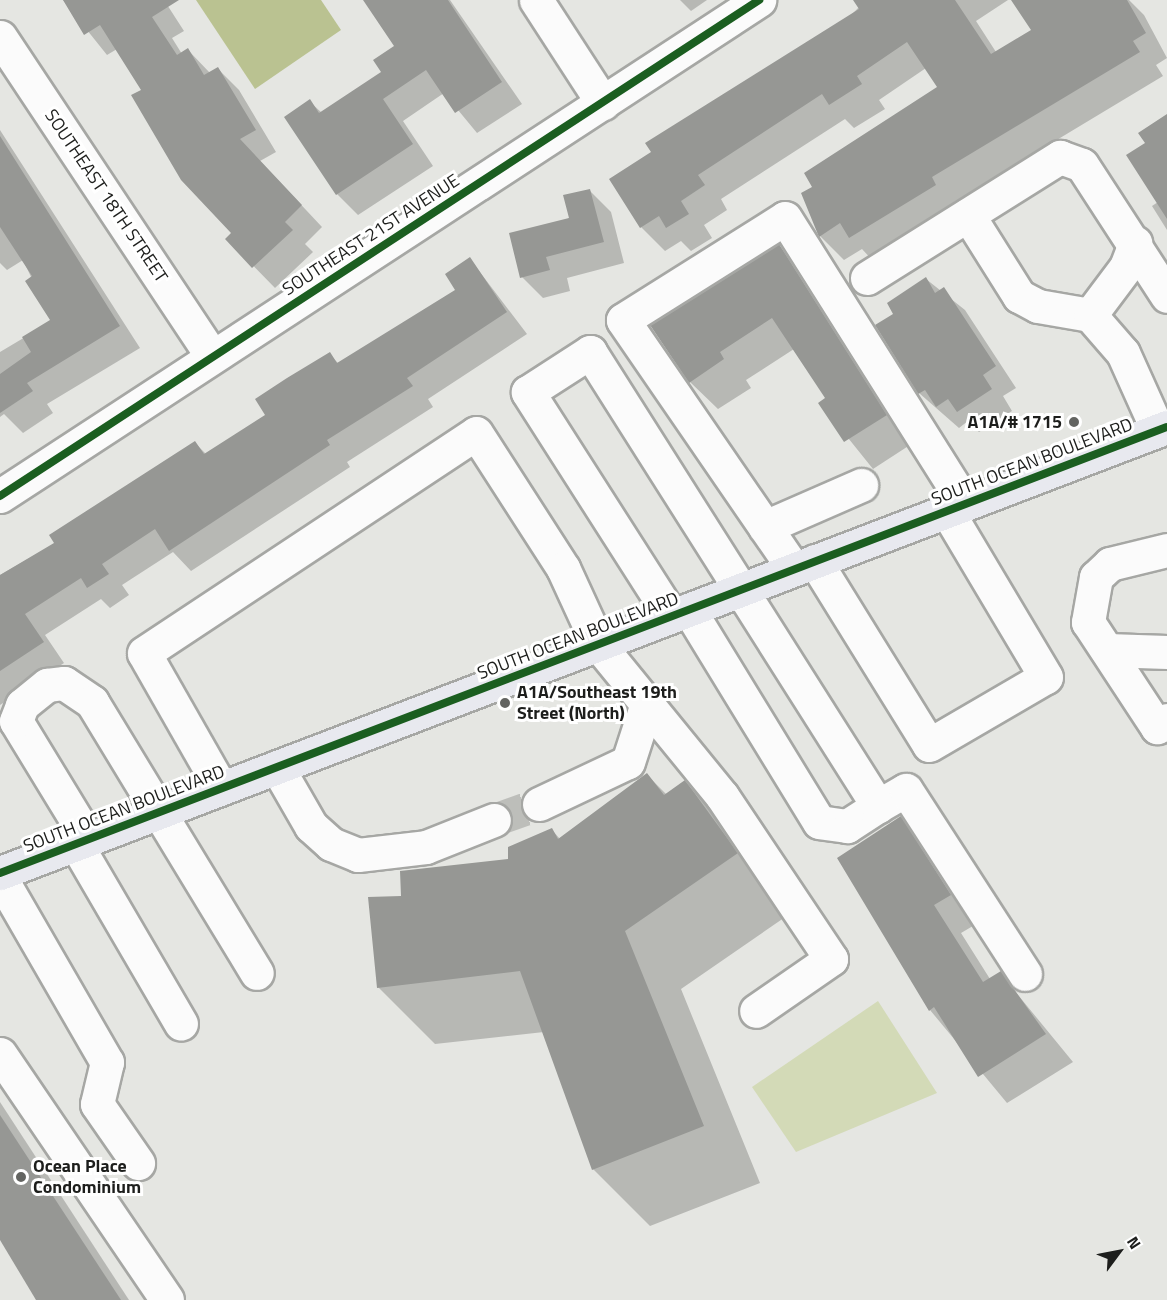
<!DOCTYPE html>
<html>
<head>
<meta charset="utf-8">
<style>
	body { margin:0 }
	#map { position:relative; width:1167px; height:1300px; overflow:hidden; background:#e5e6e2; font-family:"Titillium Web",sans-serif }
	div>[style] { position:absolute }
	[style*='--x'] { left:calc(var(--x)*1px); top:calc(var(--y)*1px); width:calc(var(--w)*1px); rotate:calc(var(--a)*1deg) }
	.green>* { inset:0; background:#d3dab7 }
	.water>* { inset:0; background:#bac291 }
	.shadow>* { inset:0; background:#0003 }
	.building>* { inset:0; background:#969794 }
	.minor-tunnel>* { height:33px; margin-top:-16.5px; transform-origin:0; background:repeating-linear-gradient(90deg,#bdbeba 0 33px,transparent 0 49px) }
	.roads { filter:drop-shadow(2px 0 #a6a7a4) drop-shadow(-2px 0 #a6a7a4) drop-shadow(0 2px #a6a7a4) drop-shadow(0 -2px #a6a7a4) }
	.minor>* { height:33px; margin:-16.5px; padding:0 16.5px; transform-origin:16.5px; border-radius:16.5px; background:#fbfbfb }
	.major>* { height:33px; margin:-16.5px; padding:0 16.5px; transform-origin:16.5px; border-radius:16.5px; background:#e8e9ef }
	.cycleway>* { height:8px; margin:-4px; padding:0 4px; transform-origin:4px; border-radius:4px; background:#1b5e20 }
	.dots>* { width:16px; height:16px; translate:-50% -50%; box-sizing:border-box; border:3px solid #fff; border-radius:50% }
	span { translate:-50% -50%; white-space:nowrap; text-align:center; line-height:1.15; -webkit-text-stroke:6px #fff; paint-order:stroke }
	.street-label { font-size:18px; color:#1d1e1c }
	.poi-label { font-size:18px; color:#1d1e1c; font-weight:700 }
	.right { translate:-100% -50%; text-align:right }
	.left { translate:0 -50%; text-align:left }
	.north { position:absolute; left:1089px; top:1222px; width:60px; height:60px; -webkit-text-stroke:4px #fff; paint-order:stroke; rotate:58deg; font-size:16px; font-weight:700; line-height:24px; text-align:center; color:#1d1e1c }
	.north::after { content:''; display:block; margin:auto; width:21px; height:27px; background:#1d1e1c; clip-path:polygon(50% 0,100% 100%,50% 72%,0 100%) }
</style>
</head>
<body>
<div id="map">
	<div class="green">
		<i style="clip-path:polygon(878px 1001px,937px 1093px,796px 1152px,752px 1087px)"></i>
	</div>
	<div class="water">
		<i style="clip-path:polygon(196px 0,321px 0,341px 30px,255px 89px)"></i>
	</div>
	<div class="shadow">
		<i style="clip-path:polygon(63px 0,164px 0,184px 31px,172px 38px,182px 54px,188px 50px,210px 73px,218px 69px,239px 90px,276px 152px,260px 161px,322px 227px,305px 244px,313px 252px,275px 288px,227px 239px,233px 233px,117px 49px,107px 55px)"></i>
		<i style="clip-path:polygon(365px 0,450px 0,522px 104px,477px 133px,444px 93px,403px 121px,433px 166px,358px 215px,337px 194px,309px 101px,322px 113px,383px 73px,396px 47px)"></i>
		<i style="clip-path:polygon(680px 0,707px 0,691px 11px)"></i>
		<i style="clip-path:polygon(866px 0,1008px 0,976px 21px,996px 52px,1033px 30px,1013px 0,1129px 0,1144px 15px,1167px 58px,1156px 65px,1163px 76px,954px 202px,959px 210px,874px 262px,862px 249px,844px 260px,820px 236px,814px 188px,939px 88px,926px 68px,879px 100px,885px 109px,854px 128px,845px 119px,721px 199px,727px 210px,704px 225px,712px 238px,691px 251px,681px 241px,665px 251px,641px 227px)"></i>
		<i style="clip-path:polygon(1167px 116px,1167px 230px,1152px 206px,1158px 202px,1147px 143px)"></i>
		<i style="clip-path:polygon(0 130px,140px 348px,47px 404px,53px 413px,23px 433px,4px 414px,0 417px,0 352px,52px 321px,23px 260px,7px 270px,0 263px)"></i>
		<i style="clip-path:polygon(590px 191px,611px 212px,624px 263px,567px 278px,570px 291px,543px 298px,522px 277px)"></i>
		<i style="clip-path:polygon(779px 246px,806px 273px,913px 443px,873px 469px,820px 403px,827px 399px,794px 349px,746px 380px,751px 388px,718px 409px,690px 382px)"></i>
		<i style="clip-path:polygon(470px 259px,527px 334px,428px 399px,433px 407px,347px 462px,350px 467px,191px 571px,173px 552px,122px 585px,129px 595px,110px 608px,101px 599px,45px 635px,64px 663px,0 705px,0 575px,56px 543px,195px 443px,206px 454px,267px 416px,329px 354px,339px 364px,458px 290px)"></i>
		<i style="clip-path:polygon(926px 279px,965px 310px,1016px 388px,1003px 396px,1012px 411px,979px 432px,968px 421px,959px 428px,919px 393px,877px 326px,895px 314px)"></i>
		<i style="clip-path:polygon(647px 775px,667px 795px,685px 782px,742px 839px,794px 911px,681px 989px,760px 1183px,650px 1226px,593px 1169px,544px 1032px,435px 1044px,378px 987px,403px 898px,510px 860px,552px 830px,560px 839px)"></i>
		<i style="clip-path:polygon(900px 818px,928px 846px,978px 923px,961px 933px,990px 979px,1000px 973px,1073px 1062px,1007px 1103px,930px 1010px,839px 859px)"></i>
		<i style="clip-path:polygon(0 1102px,129px 1300px,37px 1300px,0 1237px)"></i>
	</div>
	<div class="building">
		<i style="clip-path:polygon(63px 0,179px 0,152px 17px,177px 55px,188px 48px,204px 75px,218px 67px,256px 130px,240px 139px,302px 205px,285px 222px,293px 230px,252px 268px,225px 239px,231px 233px,181px 180px,131px 95px,141px 90px,100px 25px,84px 35px)"></i>
		<i style="clip-path:polygon(363px 0,448px 0,502px 82px,455px 113px,426px 70px,383px 99px,413px 144px,336px 195px,284px 117px,310px 99px,319px 113px,381px 72px,373px 60px,394px 46px)"></i>
		<i style="clip-path:polygon(853px 0,955px 0,991px 54px,1031px 30px,1011px 0,1127px 0,1146px 33px,1133px 41px,1140px 52px,932px 177px,936px 185px,849px 238px,840px 223px,819px 237px,801px 193px,812px 187px,804px 173px,937px 87px,907px 42px,857px 76px,862px 84px,829px 105px,822px 94px,698px 175px,705px 185px,681px 201px,689px 214px,666px 228px,659px 216px,640px 228px,609px 179px,651px 152px,645px 143px,859px 9px)"></i>
		<i style="clip-path:polygon(1167px 114px,1167px 219px,1126px 155px,1145px 143px,1138px 133px)"></i>
		<i style="clip-path:polygon(0 136px,120px 326px,27px 383px,33px 391px,0 413px,0 374px,31px 352px,22px 337px,50px 320px,25px 281px,32px 276px,0 227px)"></i>
		<i style="clip-path:polygon(590px 189px,604px 242px,546px 257px,550px 270px,520px 278px,509px 233px,569px 218px,563px 195px)"></i>
		<i style="clip-path:polygon(779px 244px,887px 415px,844px 442px,818px 403px,825px 398px,772px 318px,720px 352px,724px 359px,689px 383px,650px 325px)"></i>
		<i style="clip-path:polygon(470px 257px,507px 312px,407px 378px,413px 386px,327px 440px,330px 445px,169px 551px,155px 529px,102px 564px,109px 574px,87px 588px,81px 578px,25px 614px,44px 642px,0 671px,0 575px,54px 543px,49px 535px,195px 441px,204px 454px,265px 415px,255px 399px,287px 378px,330px 352px,337px 363px,455px 290px,445px 274px)"></i>
		<i style="clip-path:polygon(926px 277px,935px 293px,944px 287px,996px 366px,983px 375px,992px 389px,957px 412px,948px 399px,936px 407px,925px 390px,918px 394px,875px 325px,893px 314px,887px 303px)"></i>
		<i style="clip-path:polygon(647px 773px,664px 795px,685px 780px,738px 853px,625px 931px,704px 1126px,592px 1170px,520px 971px,377px 988px,368px 897px,401px 896px,400px 871px,508px 859px,508px 847px,552px 828px,558px 839px)"></i>
		<i style="clip-path:polygon(901px 816px,951px 895px,934px 905px,983px 982px,1001px 971px,1046px 1034px,978px 1077px,934px 1007px,929px 1011px,837px 858px)"></i>
		<i style="clip-path:polygon(0 1115px,121px 1300px,36px 1300px,0 1240px)"></i>
	</div>
	<div class="minor-tunnel">
		<i style="--x:494;--y:820;--w:48;--a:-19.6"></i>
	</div>
	<div class="roads">
		<div class="minor">
			<i style="--x:536;--y:0;--w:123;--a:57"></i>
			<i style="--x:0;--y:37;--w:382;--a:56.4"></i>
			<i style="--x:968;--y:215;--w:96;--a:57.8"></i>
			<i style="--x:1019;--y:296;--w:21;--a:28"></i>
			<i style="--x:1038;--y:306;--w:53;--a:9.8"></i>
			<i style="--x:1090;--y:315;--w:50;--a:49"></i>
			<i style="--x:1123;--y:353;--w:85;--a:65.8"></i>
			<i style="--x:867;--y:278;--w:228;--a:-32.1"></i>
			<i style="--x:1060;--y:157;--w:23;--a:20"></i>
			<i style="--x:1082;--y:165;--w:156;--a:57"></i>
			<i style="--x:1090;--y:315;--w:60;--a:-53.1"></i>
			<i style="--x:1126;--y:267;--w:26;--a:-69"></i>
			<i style="--x:0;--y:496;--w:907;--a:-33.16"></i>
			<i style="--x:765;--y:527;--w:105;--a:-23.6"></i>
			<i style="--x:1167;--y:550;--w:59;--a:166.2"></i>
			<i style="--x:1110;--y:564;--w:19;--a:137"></i>
			<i style="--x:1096;--y:577;--w:46;--a:100.1"></i>
			<i style="--x:1088;--y:622;--w:126;--a:56.7"></i>
			<i style="--x:1157;--y:727;--w:12;--a:-35"></i>
			<i style="--x:815;--y:561;--w:216;--a:58.2"></i>
			<i style="--x:929;--y:745;--w:135;--a:-30.2"></i>
			<i style="--x:1046;--y:677;--w:193;--a:-120.8"></i>
			<i style="--x:794;--y:569;--w:302;--a:-124.5"></i>
			<i style="--x:623;--y:320;--w:191;--a:-32.2"></i>
			<i style="--x:785;--y:218;--w:338;--a:57.8"></i>
			<i style="--x:671;--y:616;--w:266;--a:-122.6"></i>
			<i style="--x:528;--y:392;--w:74;--a:-32.8"></i>
			<i style="--x:590;--y:352;--w:538;--a:57.61"></i>
			<i style="--x:878;--y:806;--w:37;--a:147"></i>
			<i style="--x:847;--y:826;--w:28;--a:-172"></i>
			<i style="--x:819;--y:822;--w:249;--a:-121.5"></i>
			<i style="--x:1107;--y:650;--w:60;--a:1.9"></i>
			<i style="--x:277;--y:767;--w:68;--a:60"></i>
			<i style="--x:311;--y:826;--w:27;--a:42"></i>
			<i style="--x:331;--y:844;--w:29;--a:22"></i>
			<i style="--x:358;--y:855;--w:68;--a:-6.7"></i>
			<i style="--x:426;--y:847;--w:73;--a:-21.7"></i>
			<i style="--x:221;--y:788;--w:155;--a:-119.7"></i>
			<i style="--x:144;--y:653;--w:398;--a:-33.5"></i>
			<i style="--x:476;--y:433;--w:161;--a:57.2"></i>
			<i style="--x:563;--y:568;--w:84;--a:65.3"></i>
			<i style="--x:598;--y:644;--w:196;--a:50.8"></i>
			<i style="--x:722;--y:796;--w:196;--a:56.2"></i>
			<i style="--x:831;--y:959;--w:91;--a:145.3"></i>
			<i style="--x:539;--y:804;--w:98;--a:-25.3"></i>
			<i style="--x:628;--y:762;--w:62;--a:-72.1"></i>
			<i style="--x:878;--y:806;--w:32;--a:-30"></i>
			<i style="--x:906;--y:790;--w:219;--a:57.1"></i>
			<i style="--x:88;--y:839;--w:138;--a:-121.4"></i>
			<i style="--x:16;--y:721;--w:17;--a:-69"></i>
			<i style="--x:22;--y:705;--w:32;--a:-39"></i>
			<i style="--x:47;--y:685;--w:17;--a:-7"></i>
			<i style="--x:64;--y:683;--w:34;--a:34"></i>
			<i style="--x:92;--y:702;--w:317;--a:58.7"></i>
			<i style="--x:76;--y:844;--w:208;--a:59.7"></i>
			<i style="--x:0;--y:877;--w:214;--a:60"></i>
			<i style="--x:107;--y:1062;--w:43;--a:103.4"></i>
			<i style="--x:97;--y:1104;--w:72;--a:55.2"></i>
			<i style="--x:0;--y:1054;--w:297;--a:55.8"></i>
		</div>
		<div class="major">
			<i style="--x:0;--y:873;--w:1249;--a:-20.92"></i>
		</div>
	</div>
	<div class="cycleway">
		<i style="--x:0;--y:496;--w:907;--a:-33.16"></i>
		<i style="--x:0;--y:873;--w:1249;--a:-20.92"></i>
	</div>
	<div class="dots">
		<i style="left:1074px;top:422px;background:#636461"></i>
		<i style="left:505px;top:703px;background:#636461"></i>
		<i style="left:21px;top:1177px;background:#636461"></i>
	</div>
	<div class="street-label">
		<span style="left:106px;top:196px;rotate:56deg">SOUTHEAST 18TH STREET</span>
		<span style="left:371px;top:235px;rotate:-33deg">SOUTHEAST 21ST AVENUE</span>
		<span style="left:1032px;top:462px;rotate:-21deg">SOUTH OCEAN BOULEVARD</span>
		<span style="left:578px;top:636px;rotate:-21deg">SOUTH OCEAN BOULEVARD</span>
		<span style="left:124px;top:809px;rotate:-21deg">SOUTH OCEAN BOULEVARD</span>
	</div>
	<div class="poi-label">
		<span class="right" style="left:1062px;top:422px">A1A/# 1715</span>
		<span class="left" style="left:517px;top:703px">A1A/Southeast 19th<br>Street (North)</span>
		<span class="left" style="left:33px;top:1177px">Ocean Place<br>Condominium</span>
	</div>
	<div class="north">N</div>
</div>
</body>
</html>
